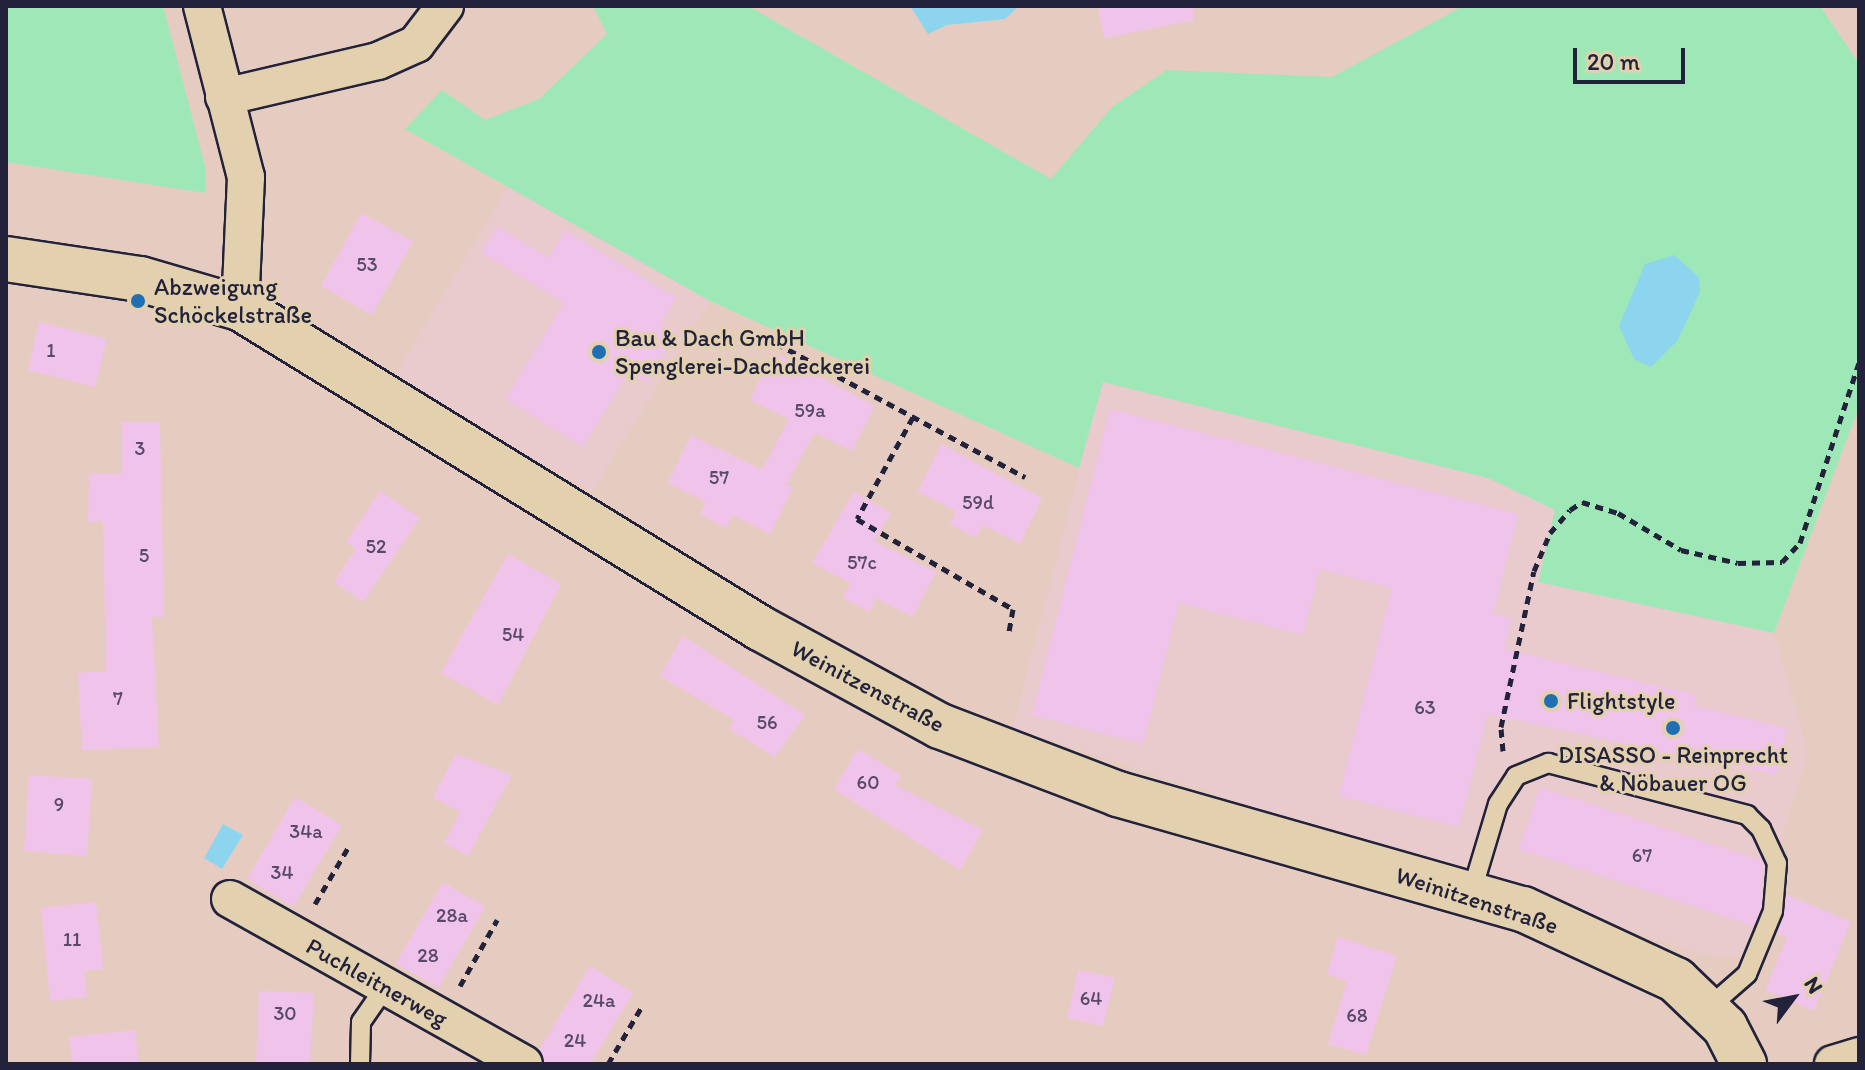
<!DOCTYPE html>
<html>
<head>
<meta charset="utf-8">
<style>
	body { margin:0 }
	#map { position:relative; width:1865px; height:1070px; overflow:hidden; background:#e6ccc0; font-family:Itim,sans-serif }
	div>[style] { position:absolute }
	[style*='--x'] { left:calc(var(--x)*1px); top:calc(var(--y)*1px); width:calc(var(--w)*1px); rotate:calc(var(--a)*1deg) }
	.built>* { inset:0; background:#e9cacd }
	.green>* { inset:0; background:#9ee8b7 }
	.water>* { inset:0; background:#8dd4ee }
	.building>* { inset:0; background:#f0c4ea }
	.path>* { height:5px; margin-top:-2.5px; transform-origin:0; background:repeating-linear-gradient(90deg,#22223b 0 8px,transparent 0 14px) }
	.roads { filter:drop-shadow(2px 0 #22223b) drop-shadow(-2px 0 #22223b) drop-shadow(0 2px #22223b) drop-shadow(0 -2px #22223b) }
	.service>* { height:18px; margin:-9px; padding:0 9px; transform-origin:9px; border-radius:9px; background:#e2d0ae }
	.minor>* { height:36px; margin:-18px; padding:0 18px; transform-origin:18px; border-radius:18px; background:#e2d0ae }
	.secondary>* { height:44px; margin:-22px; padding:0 22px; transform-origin:22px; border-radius:22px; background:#e2d0ae }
	.dots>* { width:22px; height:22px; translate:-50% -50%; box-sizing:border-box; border:4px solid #e2d0ae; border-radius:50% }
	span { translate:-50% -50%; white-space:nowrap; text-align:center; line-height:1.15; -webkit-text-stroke:6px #e2d0ae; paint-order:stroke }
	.number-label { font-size:20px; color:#564a67 }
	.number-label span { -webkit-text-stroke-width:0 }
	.poi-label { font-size:24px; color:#22223b }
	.left { translate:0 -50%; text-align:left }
	.street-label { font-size:24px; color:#22223b }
	.frame { position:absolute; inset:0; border:8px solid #22223b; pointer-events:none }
	.north { position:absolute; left:1753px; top:958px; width:80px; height:80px; -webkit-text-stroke:6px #e2d0ae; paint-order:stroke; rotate:58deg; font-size:22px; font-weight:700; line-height:32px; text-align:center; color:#22223b }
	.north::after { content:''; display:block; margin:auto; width:28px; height:36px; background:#22223b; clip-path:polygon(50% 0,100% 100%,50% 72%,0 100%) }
	.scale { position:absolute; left:1573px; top:48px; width:112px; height:36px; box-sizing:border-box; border:4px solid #22223b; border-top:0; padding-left:10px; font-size:24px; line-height:28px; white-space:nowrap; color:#22223b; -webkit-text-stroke:6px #e2d0ae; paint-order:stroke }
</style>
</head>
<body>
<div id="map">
	<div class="built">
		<i style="clip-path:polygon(508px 187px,710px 301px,592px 492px,393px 379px)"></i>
		<i style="clip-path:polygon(1102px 382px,1488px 478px,1555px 509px,1539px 582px,1774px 633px,1808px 752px,1746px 957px,1701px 954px,1013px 728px)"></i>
	</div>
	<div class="green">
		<i style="clip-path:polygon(6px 6px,163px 6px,206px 170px,205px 193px,6px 162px)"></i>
		<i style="clip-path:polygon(593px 6px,748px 6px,1051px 179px,1112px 107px,1167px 70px,1332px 77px,1463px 6px,1820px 6px,1859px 64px,1859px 407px,1774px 633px,1538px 582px,1555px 510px,1488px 478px,1103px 382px,1079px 468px,710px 301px,405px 129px,442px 90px,485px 120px,539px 99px,607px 34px)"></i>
	</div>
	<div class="water">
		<i style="clip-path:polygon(910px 6px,1019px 6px,1005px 19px,947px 25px,928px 34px)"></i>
		<i style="clip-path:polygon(1674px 255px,1699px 277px,1700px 292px,1678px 340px,1651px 367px,1634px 359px,1619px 326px,1645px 264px)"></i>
		<i style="clip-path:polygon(223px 824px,243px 835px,222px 869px,204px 858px)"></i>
	</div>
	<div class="building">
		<i style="clip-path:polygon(1098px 6px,1193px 6px,1194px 20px,1104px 38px)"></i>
		<i style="clip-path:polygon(361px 213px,413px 241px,372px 315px,321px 286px)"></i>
		<i style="clip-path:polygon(497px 226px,549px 258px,565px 230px,676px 298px,661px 323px,677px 330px,647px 383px,627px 374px,583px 447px,505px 399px,564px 303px,481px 252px)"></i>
		<i style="clip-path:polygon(39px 322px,107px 339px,95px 387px,28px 370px)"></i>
		<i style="clip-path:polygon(773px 352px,875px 406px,852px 451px,815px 433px,786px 485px,793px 488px,770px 534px,733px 515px,726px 528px,700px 514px,706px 502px,668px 483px,691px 435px,762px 470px,789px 419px,750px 400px)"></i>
		<i style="clip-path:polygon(1110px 409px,1518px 514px,1493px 614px,1512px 619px,1504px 649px,1696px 695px,1694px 706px,1787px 728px,1776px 775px,1488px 714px,1459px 827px,1339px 796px,1392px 588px,1320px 569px,1303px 635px,1179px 603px,1143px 744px,1032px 715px)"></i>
		<i style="clip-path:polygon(121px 422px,160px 422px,164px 617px,152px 617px,159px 747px,82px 750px,78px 673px,106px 671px,103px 521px,88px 522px,89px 473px,121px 474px)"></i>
		<i style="clip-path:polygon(941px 444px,1042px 498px,1020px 544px,983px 525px,976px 538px,950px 524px,956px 511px,918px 492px)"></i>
		<i style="clip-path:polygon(380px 491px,420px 518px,363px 602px,334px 582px,356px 549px,346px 542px)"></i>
		<i style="clip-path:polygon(854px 492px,891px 513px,874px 541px,936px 572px,913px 617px,876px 598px,869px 612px,843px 598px,850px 583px,812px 563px)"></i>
		<i style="clip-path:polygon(508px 554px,561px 584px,498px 705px,441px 673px)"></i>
		<i style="clip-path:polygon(683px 636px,805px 715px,775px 757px,729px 729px,734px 720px,660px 676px)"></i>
		<i style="clip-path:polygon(858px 749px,901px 775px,895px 785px,983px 830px,960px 870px,834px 789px)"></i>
		<i style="clip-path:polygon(456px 754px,512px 775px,468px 856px,444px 843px,460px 812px,433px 797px)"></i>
		<i style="clip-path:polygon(29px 775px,92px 779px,87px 856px,24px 851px)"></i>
		<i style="clip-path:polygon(1540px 787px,1763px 861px,1761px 908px,1754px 926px,1519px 849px)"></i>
		<i style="clip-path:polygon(295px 797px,342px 825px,293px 907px,247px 879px)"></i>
		<i style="clip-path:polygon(443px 882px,485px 907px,438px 988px,396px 963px)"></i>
		<i style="clip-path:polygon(1786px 894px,1851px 922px,1814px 1011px,1765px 990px,1787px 937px,1777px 934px)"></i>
		<i style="clip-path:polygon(96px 902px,103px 969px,84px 971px,87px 997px,50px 1001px,41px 908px)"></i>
		<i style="clip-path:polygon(1338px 937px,1397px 956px,1366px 1055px,1328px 1044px,1347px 981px,1327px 974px)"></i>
		<i style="clip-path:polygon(590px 966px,633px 993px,590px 1064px,545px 1064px,539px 1050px)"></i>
		<i style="clip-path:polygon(1078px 970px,1115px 978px,1103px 1026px,1067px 1018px)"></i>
		<i style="clip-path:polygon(259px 991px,314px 993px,310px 1064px,256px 1064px)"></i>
		<i style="clip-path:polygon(135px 1030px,139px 1064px,73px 1064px,69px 1037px)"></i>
	</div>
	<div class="path">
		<i style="--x:776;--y:343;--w:283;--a:28.3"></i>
		<i style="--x:913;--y:417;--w:116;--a:118.8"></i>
		<i style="--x:857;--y:519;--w:180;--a:30"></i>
		<i style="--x:1013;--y:609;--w:23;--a:100"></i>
		<i style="--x:1503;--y:751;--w:24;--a:-95"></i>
		<i style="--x:1501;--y:727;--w:159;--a:-78.1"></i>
		<i style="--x:1534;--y:571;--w:41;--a:-67.2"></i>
		<i style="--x:1550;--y:533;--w:30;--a:-49"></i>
		<i style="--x:1570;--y:510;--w:14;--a:-34"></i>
		<i style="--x:1582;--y:502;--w:38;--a:17"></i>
		<i style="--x:1618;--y:513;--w:73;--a:30.4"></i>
		<i style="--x:1681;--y:550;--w:58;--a:12.8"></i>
		<i style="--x:1738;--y:563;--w:44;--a:-1.3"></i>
		<i style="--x:1782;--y:562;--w:26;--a:-47"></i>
		<i style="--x:1800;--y:543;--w:189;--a:-71.9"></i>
		<i style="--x:315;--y:904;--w:67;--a:-59.6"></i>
		<i style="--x:460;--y:986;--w:76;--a:-60.7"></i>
		<i style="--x:608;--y:1064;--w:65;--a:-59.5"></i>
	</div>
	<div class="roads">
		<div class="service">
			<i style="--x:1471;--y:894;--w:94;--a:-73.3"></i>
			<i style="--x:1498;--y:804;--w:33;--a:-57"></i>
			<i style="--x:1516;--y:776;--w:35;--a:-22"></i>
			<i style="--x:1548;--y:763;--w:206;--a:14.6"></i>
			<i style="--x:1747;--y:815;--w:20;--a:45"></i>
			<i style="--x:1761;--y:829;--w:38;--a:65"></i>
			<i style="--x:1777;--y:863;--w:48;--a:94.8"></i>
			<i style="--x:1773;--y:911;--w:68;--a:112.4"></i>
			<i style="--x:1747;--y:974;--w:52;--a:138.9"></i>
			<i style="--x:360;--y:1064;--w:42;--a:-88.6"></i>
			<i style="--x:361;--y:1022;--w:44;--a:-55.2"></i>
		</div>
		<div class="minor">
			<i style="--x:202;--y:6;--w:177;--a:75.6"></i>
			<i style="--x:246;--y:177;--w:131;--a:92.6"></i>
			<i style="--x:224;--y:97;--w:158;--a:-13.2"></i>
			<i style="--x:378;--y:61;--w:42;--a:-24.1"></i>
			<i style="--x:416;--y:44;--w:48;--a:-52.7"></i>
			<i style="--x:230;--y:899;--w:337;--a:29.3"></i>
			<i style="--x:1833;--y:1064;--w:27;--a:-17"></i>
		</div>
		<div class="secondary">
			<i style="--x:6;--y:259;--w:135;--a:8.5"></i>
			<i style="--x:140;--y:279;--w:104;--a:16.2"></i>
			<i style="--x:240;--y:308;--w:611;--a:31.61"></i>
			<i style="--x:760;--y:628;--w:205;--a:28.6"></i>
			<i style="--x:940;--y:726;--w:191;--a:20.9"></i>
			<i style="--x:1118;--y:794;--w:421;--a:15.9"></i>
			<i style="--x:1523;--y:909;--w:169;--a:24.9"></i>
			<i style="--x:1676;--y:980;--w:68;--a:43.8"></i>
			<i style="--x:1725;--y:1027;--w:42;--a:62.8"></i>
		</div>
	</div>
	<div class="dots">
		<i style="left:138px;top:301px;background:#1f6fb2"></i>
		<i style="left:599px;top:352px;background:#1f6fb2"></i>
		<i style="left:1551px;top:701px;background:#1f6fb2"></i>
		<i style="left:1673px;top:728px;background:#1f6fb2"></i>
	</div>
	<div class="number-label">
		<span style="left:367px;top:264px">53</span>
		<span style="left:51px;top:350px">1</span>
		<span style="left:810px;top:410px">59a</span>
		<span style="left:140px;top:448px">3</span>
		<span style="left:719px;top:477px">57</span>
		<span style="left:978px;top:502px">59d</span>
		<span style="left:376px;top:546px">52</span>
		<span style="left:144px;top:555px">5</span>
		<span style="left:862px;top:562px">57c</span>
		<span style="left:513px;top:634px">54</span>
		<span style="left:118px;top:698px">7</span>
		<span style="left:1425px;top:707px">63</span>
		<span style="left:767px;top:722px">56</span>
		<span style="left:868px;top:782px">60</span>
		<span style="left:59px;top:804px">9</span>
		<span style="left:306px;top:831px">34a</span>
		<span style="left:1642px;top:855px">67</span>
		<span style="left:282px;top:872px">34</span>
		<span style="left:452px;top:915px">28a</span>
		<span style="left:72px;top:939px">11</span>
		<span style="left:428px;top:955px">28</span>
		<span style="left:1091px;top:998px">64</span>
		<span style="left:599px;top:1000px">24a</span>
		<span style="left:285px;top:1013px">30</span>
		<span style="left:1357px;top:1015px">68</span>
		<span style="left:575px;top:1040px">24</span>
	</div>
	<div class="poi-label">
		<span class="left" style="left:154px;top:301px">Abzweigung<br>Schöckelstraße</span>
		<span class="left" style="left:615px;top:352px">Bau &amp; Dach GmbH<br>Spenglerei-Dachdeckerei</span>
		<span class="left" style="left:1567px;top:701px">Flightstyle</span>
		<span style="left:1673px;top:769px">DISASSO - Reinprecht<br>&amp; Nöbauer OG</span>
	</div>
	<div class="street-label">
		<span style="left:868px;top:686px;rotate:28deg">Weinitzenstraße</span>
		<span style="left:1477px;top:900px;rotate:18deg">Weinitzenstraße</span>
		<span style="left:377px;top:982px;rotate:29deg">Puchleitnerweg</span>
	</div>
	<div class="frame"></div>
	<div class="north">N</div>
	<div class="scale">20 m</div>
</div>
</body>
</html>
